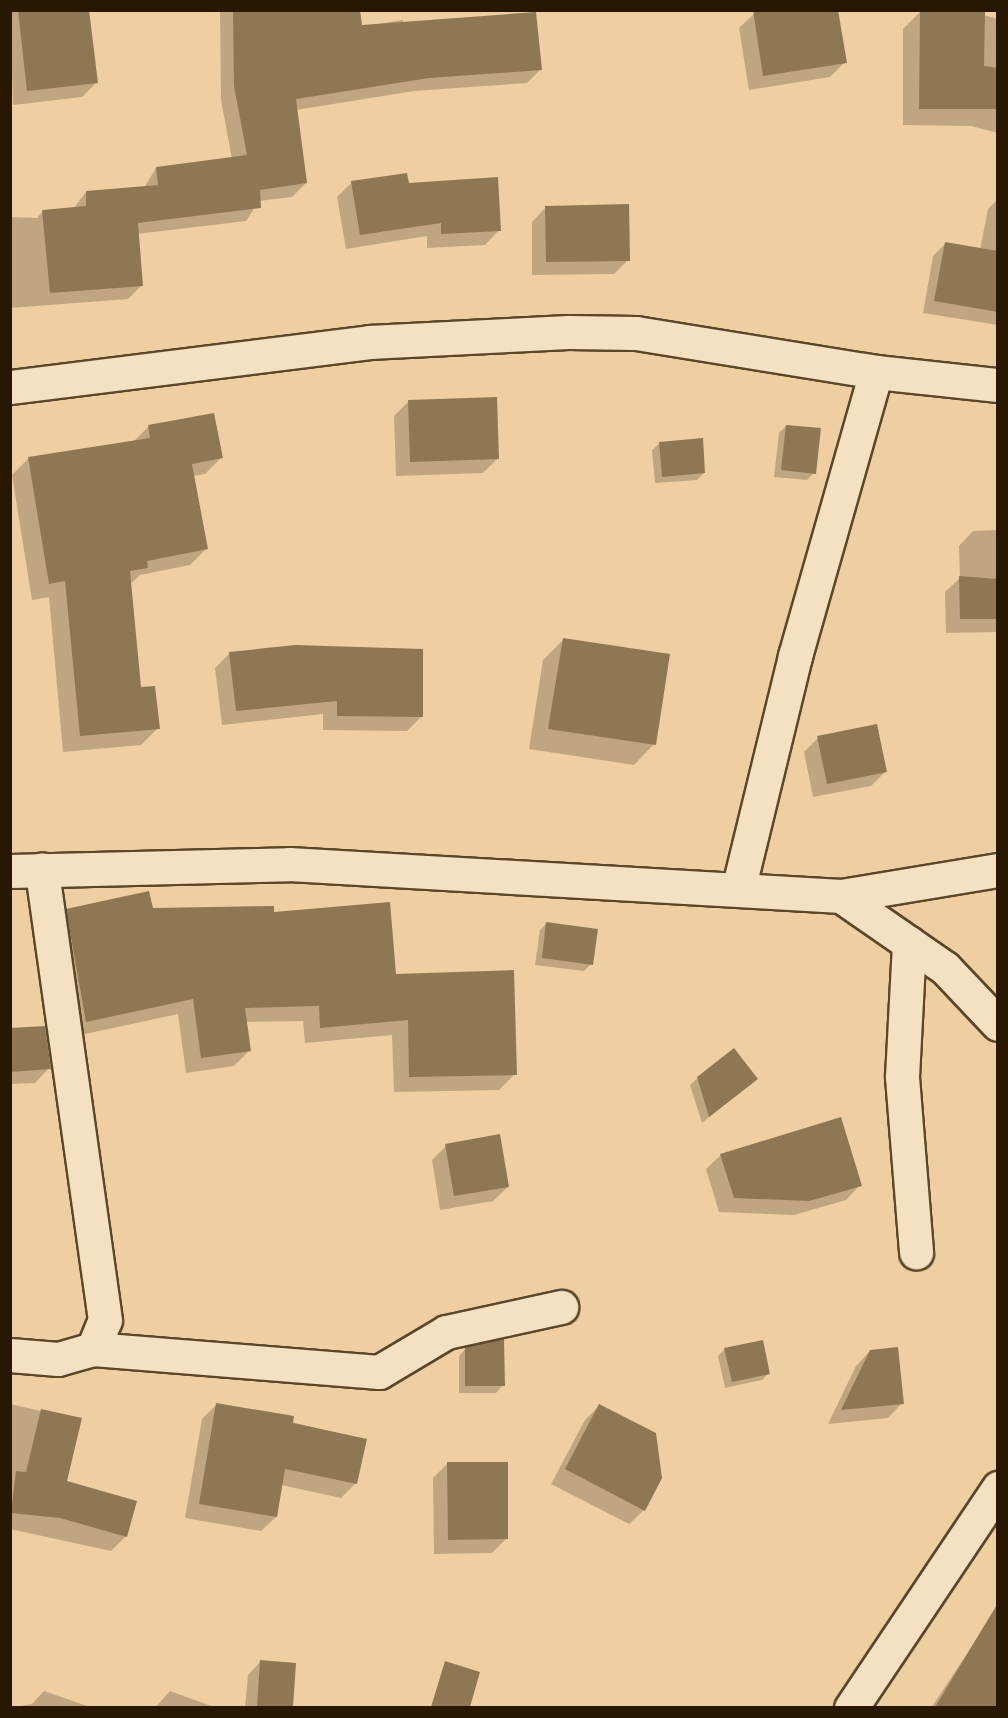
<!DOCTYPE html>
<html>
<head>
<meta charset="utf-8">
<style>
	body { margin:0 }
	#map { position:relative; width:1008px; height:1718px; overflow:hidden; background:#efcfa1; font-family:"Libre Caslon Text",serif }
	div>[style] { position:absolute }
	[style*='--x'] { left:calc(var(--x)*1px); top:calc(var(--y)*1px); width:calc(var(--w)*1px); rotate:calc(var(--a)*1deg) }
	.shadow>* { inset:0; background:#0003 }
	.building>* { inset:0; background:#907754 }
	.roads { filter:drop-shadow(2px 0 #5a4629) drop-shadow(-2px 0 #5a4629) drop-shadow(0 2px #5a4629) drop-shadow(0 -2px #5a4629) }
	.minor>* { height:33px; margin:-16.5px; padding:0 16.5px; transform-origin:16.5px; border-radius:16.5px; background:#f5e0c2 }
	span { translate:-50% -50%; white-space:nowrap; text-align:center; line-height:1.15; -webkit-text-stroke:4.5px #f5e0c2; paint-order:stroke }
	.frame { position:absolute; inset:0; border:12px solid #291801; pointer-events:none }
</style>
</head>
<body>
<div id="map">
	<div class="shadow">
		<i style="clip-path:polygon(10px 10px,88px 10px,97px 82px,82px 97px,13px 105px)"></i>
		<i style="clip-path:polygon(220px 10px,302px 10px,360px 27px,403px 20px,404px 26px,541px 69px,527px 83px,414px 91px,296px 110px,306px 183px,292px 197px,259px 201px,246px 221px,137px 234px,142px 285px,128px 299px,10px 308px,10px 217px,37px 218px,43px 211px,73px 209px,86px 192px,144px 188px,156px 168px,232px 159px,221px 100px)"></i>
		<i style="clip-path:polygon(920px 12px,976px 13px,998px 19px,998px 133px,971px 126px,903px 125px,903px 29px)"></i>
		<i style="clip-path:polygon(754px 14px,845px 62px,830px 77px,749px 90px,739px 28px)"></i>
		<i style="clip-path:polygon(351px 183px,407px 184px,499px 230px,485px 245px,427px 248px,427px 236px,346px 249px,337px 197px)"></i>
		<i style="clip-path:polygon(998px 199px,998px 325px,923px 313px,933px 256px,945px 244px,980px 250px,988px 209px)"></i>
		<i style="clip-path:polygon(546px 207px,628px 260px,614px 274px,532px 275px,532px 222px)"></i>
		<i style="clip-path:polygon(408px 402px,498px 458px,483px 473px,396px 476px,394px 416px)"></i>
		<i style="clip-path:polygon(786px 426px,814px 473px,807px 480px,774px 477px,779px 433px)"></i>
		<i style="clip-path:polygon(148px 427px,221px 458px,205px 474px,193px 476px,206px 549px,190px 565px,140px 575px,129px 585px,140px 689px,158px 728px,141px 745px,63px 752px,49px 597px,32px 600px,12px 475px,29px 458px,133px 442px)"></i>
		<i style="clip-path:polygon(660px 443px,704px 473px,697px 480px,655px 483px,652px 450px)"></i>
		<i style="clip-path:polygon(998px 530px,998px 632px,946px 633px,945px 592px,960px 578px,959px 546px,973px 531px)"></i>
		<i style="clip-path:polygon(563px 640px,654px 744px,634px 765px,529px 749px,543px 660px)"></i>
		<i style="clip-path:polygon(230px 653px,421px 717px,407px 731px,323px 730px,323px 714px,222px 725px,215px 668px)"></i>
		<i style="clip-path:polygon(818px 738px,885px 772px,871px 786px,813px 797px,804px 752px)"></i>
		<i style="clip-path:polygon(67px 910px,272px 914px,515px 1074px,499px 1090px,394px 1092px,392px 1035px,305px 1043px,303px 1021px,246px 1022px,250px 1050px,234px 1066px,186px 1073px,178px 1014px,71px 1037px,51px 926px)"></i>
		<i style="clip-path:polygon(547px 923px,591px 964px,584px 971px,535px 965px,540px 930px)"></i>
		<i style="clip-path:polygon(10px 1030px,49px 1068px,35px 1083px,10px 1084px)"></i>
		<i style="clip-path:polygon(698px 1078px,749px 1085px,702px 1123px,690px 1085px)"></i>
		<i style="clip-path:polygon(446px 1146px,508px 1187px,493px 1201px,440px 1210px,432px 1160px)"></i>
		<i style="clip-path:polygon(721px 1155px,860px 1185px,846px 1200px,794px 1215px,719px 1212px,706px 1169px)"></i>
		<i style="clip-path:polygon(466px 1348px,503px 1385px,496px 1393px,459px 1393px,459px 1356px)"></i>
		<i style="clip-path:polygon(725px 1349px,769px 1373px,762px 1380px,725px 1388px,718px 1356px)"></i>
		<i style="clip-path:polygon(870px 1351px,902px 1403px,888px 1418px,828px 1424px,856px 1366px)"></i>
		<i style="clip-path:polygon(10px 1404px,81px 1420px,66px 1482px,126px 1536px,111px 1551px,10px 1529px)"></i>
		<i style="clip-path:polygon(217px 1404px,365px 1440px,355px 1484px,341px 1498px,281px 1485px,276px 1517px,261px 1531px,185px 1518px,202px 1419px)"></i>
		<i style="clip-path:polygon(599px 1406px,644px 1510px,629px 1524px,551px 1484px,585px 1420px)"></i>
		<i style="clip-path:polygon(447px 1464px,507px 1538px,492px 1553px,434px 1554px,433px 1478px)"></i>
		<i style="clip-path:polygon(986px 1625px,998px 1633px,998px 1708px,931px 1708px)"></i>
		<i style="clip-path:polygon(261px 1661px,295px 1665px,291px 1708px,245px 1708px,248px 1675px)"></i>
		<i style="clip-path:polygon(44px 1691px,93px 1708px,10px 1708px,32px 1704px)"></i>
		<i style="clip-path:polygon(170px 1691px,217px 1708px,155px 1708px)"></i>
	</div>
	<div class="building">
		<i style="clip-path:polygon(18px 10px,89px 10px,98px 83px,27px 91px)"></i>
		<i style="clip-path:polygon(360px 10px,362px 25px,536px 12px,542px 70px,429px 78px,296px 99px,307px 183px,260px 190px,261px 208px,138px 223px,143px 286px,50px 293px,42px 210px,86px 206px,86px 191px,158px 185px,156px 167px,247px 155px,234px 86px,233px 11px)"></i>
		<i style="clip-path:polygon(753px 10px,838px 10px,847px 63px,763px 76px)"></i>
		<i style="clip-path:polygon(920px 11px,985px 12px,984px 66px,998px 68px,998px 109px,919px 109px)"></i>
		<i style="clip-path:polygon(407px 173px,409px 183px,498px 177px,501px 231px,441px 234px,441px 223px,360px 235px,351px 181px)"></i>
		<i style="clip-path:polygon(629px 204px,630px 261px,546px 262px,545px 206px)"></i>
		<i style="clip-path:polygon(945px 242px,998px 251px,998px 312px,934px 301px)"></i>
		<i style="clip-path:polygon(497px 397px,499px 459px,410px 462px,408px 400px)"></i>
		<i style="clip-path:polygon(214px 413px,223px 458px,192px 464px,208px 549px,147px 561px,148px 568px,130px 571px,141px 687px,155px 686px,160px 729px,80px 736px,65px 581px,49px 584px,28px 457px,150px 438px,148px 425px)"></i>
		<i style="clip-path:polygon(786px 425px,821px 428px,816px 474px,781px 470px)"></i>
		<i style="clip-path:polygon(703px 438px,705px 473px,662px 477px,659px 442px)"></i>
		<i style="clip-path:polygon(959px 576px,998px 579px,998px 619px,960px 619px)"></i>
		<i style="clip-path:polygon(563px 638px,670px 654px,656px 745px,548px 729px)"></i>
		<i style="clip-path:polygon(295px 645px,423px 649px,423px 717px,337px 716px,337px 701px,236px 711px,229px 652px)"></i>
		<i style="clip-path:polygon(877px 724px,887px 772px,827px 784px,817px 736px)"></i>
		<i style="clip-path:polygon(149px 891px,153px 908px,274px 906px,274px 912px,390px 902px,396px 974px,514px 970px,517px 1075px,409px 1077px,408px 1020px,320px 1028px,319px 1006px,245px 1008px,251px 1051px,201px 1058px,193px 999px,86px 1022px,66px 909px)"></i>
		<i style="clip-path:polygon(546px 922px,598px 929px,593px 965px,542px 958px)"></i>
		<i style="clip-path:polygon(45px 1026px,51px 1069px,10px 1072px,10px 1028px)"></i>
		<i style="clip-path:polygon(734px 1048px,758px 1079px,709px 1117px,697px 1077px)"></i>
		<i style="clip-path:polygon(841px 1117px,862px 1186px,809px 1201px,734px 1198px,720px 1154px)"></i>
		<i style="clip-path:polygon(500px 1134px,509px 1187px,454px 1196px,445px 1144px)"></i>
		<i style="clip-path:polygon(504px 1339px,505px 1386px,465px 1386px,465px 1347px)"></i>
		<i style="clip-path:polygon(763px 1340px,770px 1374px,732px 1382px,724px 1348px)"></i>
		<i style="clip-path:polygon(898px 1347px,904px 1404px,841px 1410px,870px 1350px)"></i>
		<i style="clip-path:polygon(216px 1403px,294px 1416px,293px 1423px,367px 1439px,357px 1484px,285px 1469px,277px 1517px,199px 1504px)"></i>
		<i style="clip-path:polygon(599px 1404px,656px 1433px,662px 1478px,645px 1511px,565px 1469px)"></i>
		<i style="clip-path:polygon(41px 1409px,82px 1418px,67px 1481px,137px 1501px,127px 1537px,60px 1518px,11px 1513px,16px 1471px,26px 1472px)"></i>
		<i style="clip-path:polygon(447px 1462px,508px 1462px,508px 1539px,448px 1540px)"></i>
		<i style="clip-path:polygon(998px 1603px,998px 1707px,935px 1707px)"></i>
		<i style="clip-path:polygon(260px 1660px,296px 1663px,293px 1707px,257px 1707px)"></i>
		<i style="clip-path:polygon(445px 1661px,480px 1672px,470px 1707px,431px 1707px)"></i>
	</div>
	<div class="roads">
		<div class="minor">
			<i style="--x:10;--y:387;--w:362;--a:-7.1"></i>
			<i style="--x:369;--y:342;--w:199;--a:-2.9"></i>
			<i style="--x:568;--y:332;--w:68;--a:0.8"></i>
			<i style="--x:636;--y:333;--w:243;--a:9.2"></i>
			<i style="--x:876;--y:372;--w:123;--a:6.1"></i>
			<i style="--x:10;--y:871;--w:279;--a:-1.4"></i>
			<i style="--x:289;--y:864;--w:553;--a:3.32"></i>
			<i style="--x:841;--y:896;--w:159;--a:-9.4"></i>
			<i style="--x:739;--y:886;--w:237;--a:-76.3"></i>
			<i style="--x:795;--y:656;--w:295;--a:-74.1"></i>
			<i style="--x:841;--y:896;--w:126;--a:34.7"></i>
			<i style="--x:945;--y:968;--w:77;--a:46.6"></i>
			<i style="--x:909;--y:943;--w:134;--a:93"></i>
			<i style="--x:902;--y:1077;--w:176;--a:85.4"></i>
			<i style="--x:93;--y:1349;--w:287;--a:4.6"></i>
			<i style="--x:379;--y:1372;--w:78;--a:-30.8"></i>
			<i style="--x:446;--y:1332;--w:118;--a:-12.3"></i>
			<i style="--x:10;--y:1355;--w:48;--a:4.8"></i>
			<i style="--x:58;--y:1359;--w:36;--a:-16"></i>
			<i style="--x:93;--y:1349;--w:31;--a:-68"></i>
			<i style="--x:105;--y:1320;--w:455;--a:-98"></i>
			<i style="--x:851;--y:1708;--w:265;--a:-56.2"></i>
		</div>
	</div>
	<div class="frame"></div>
</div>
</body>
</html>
